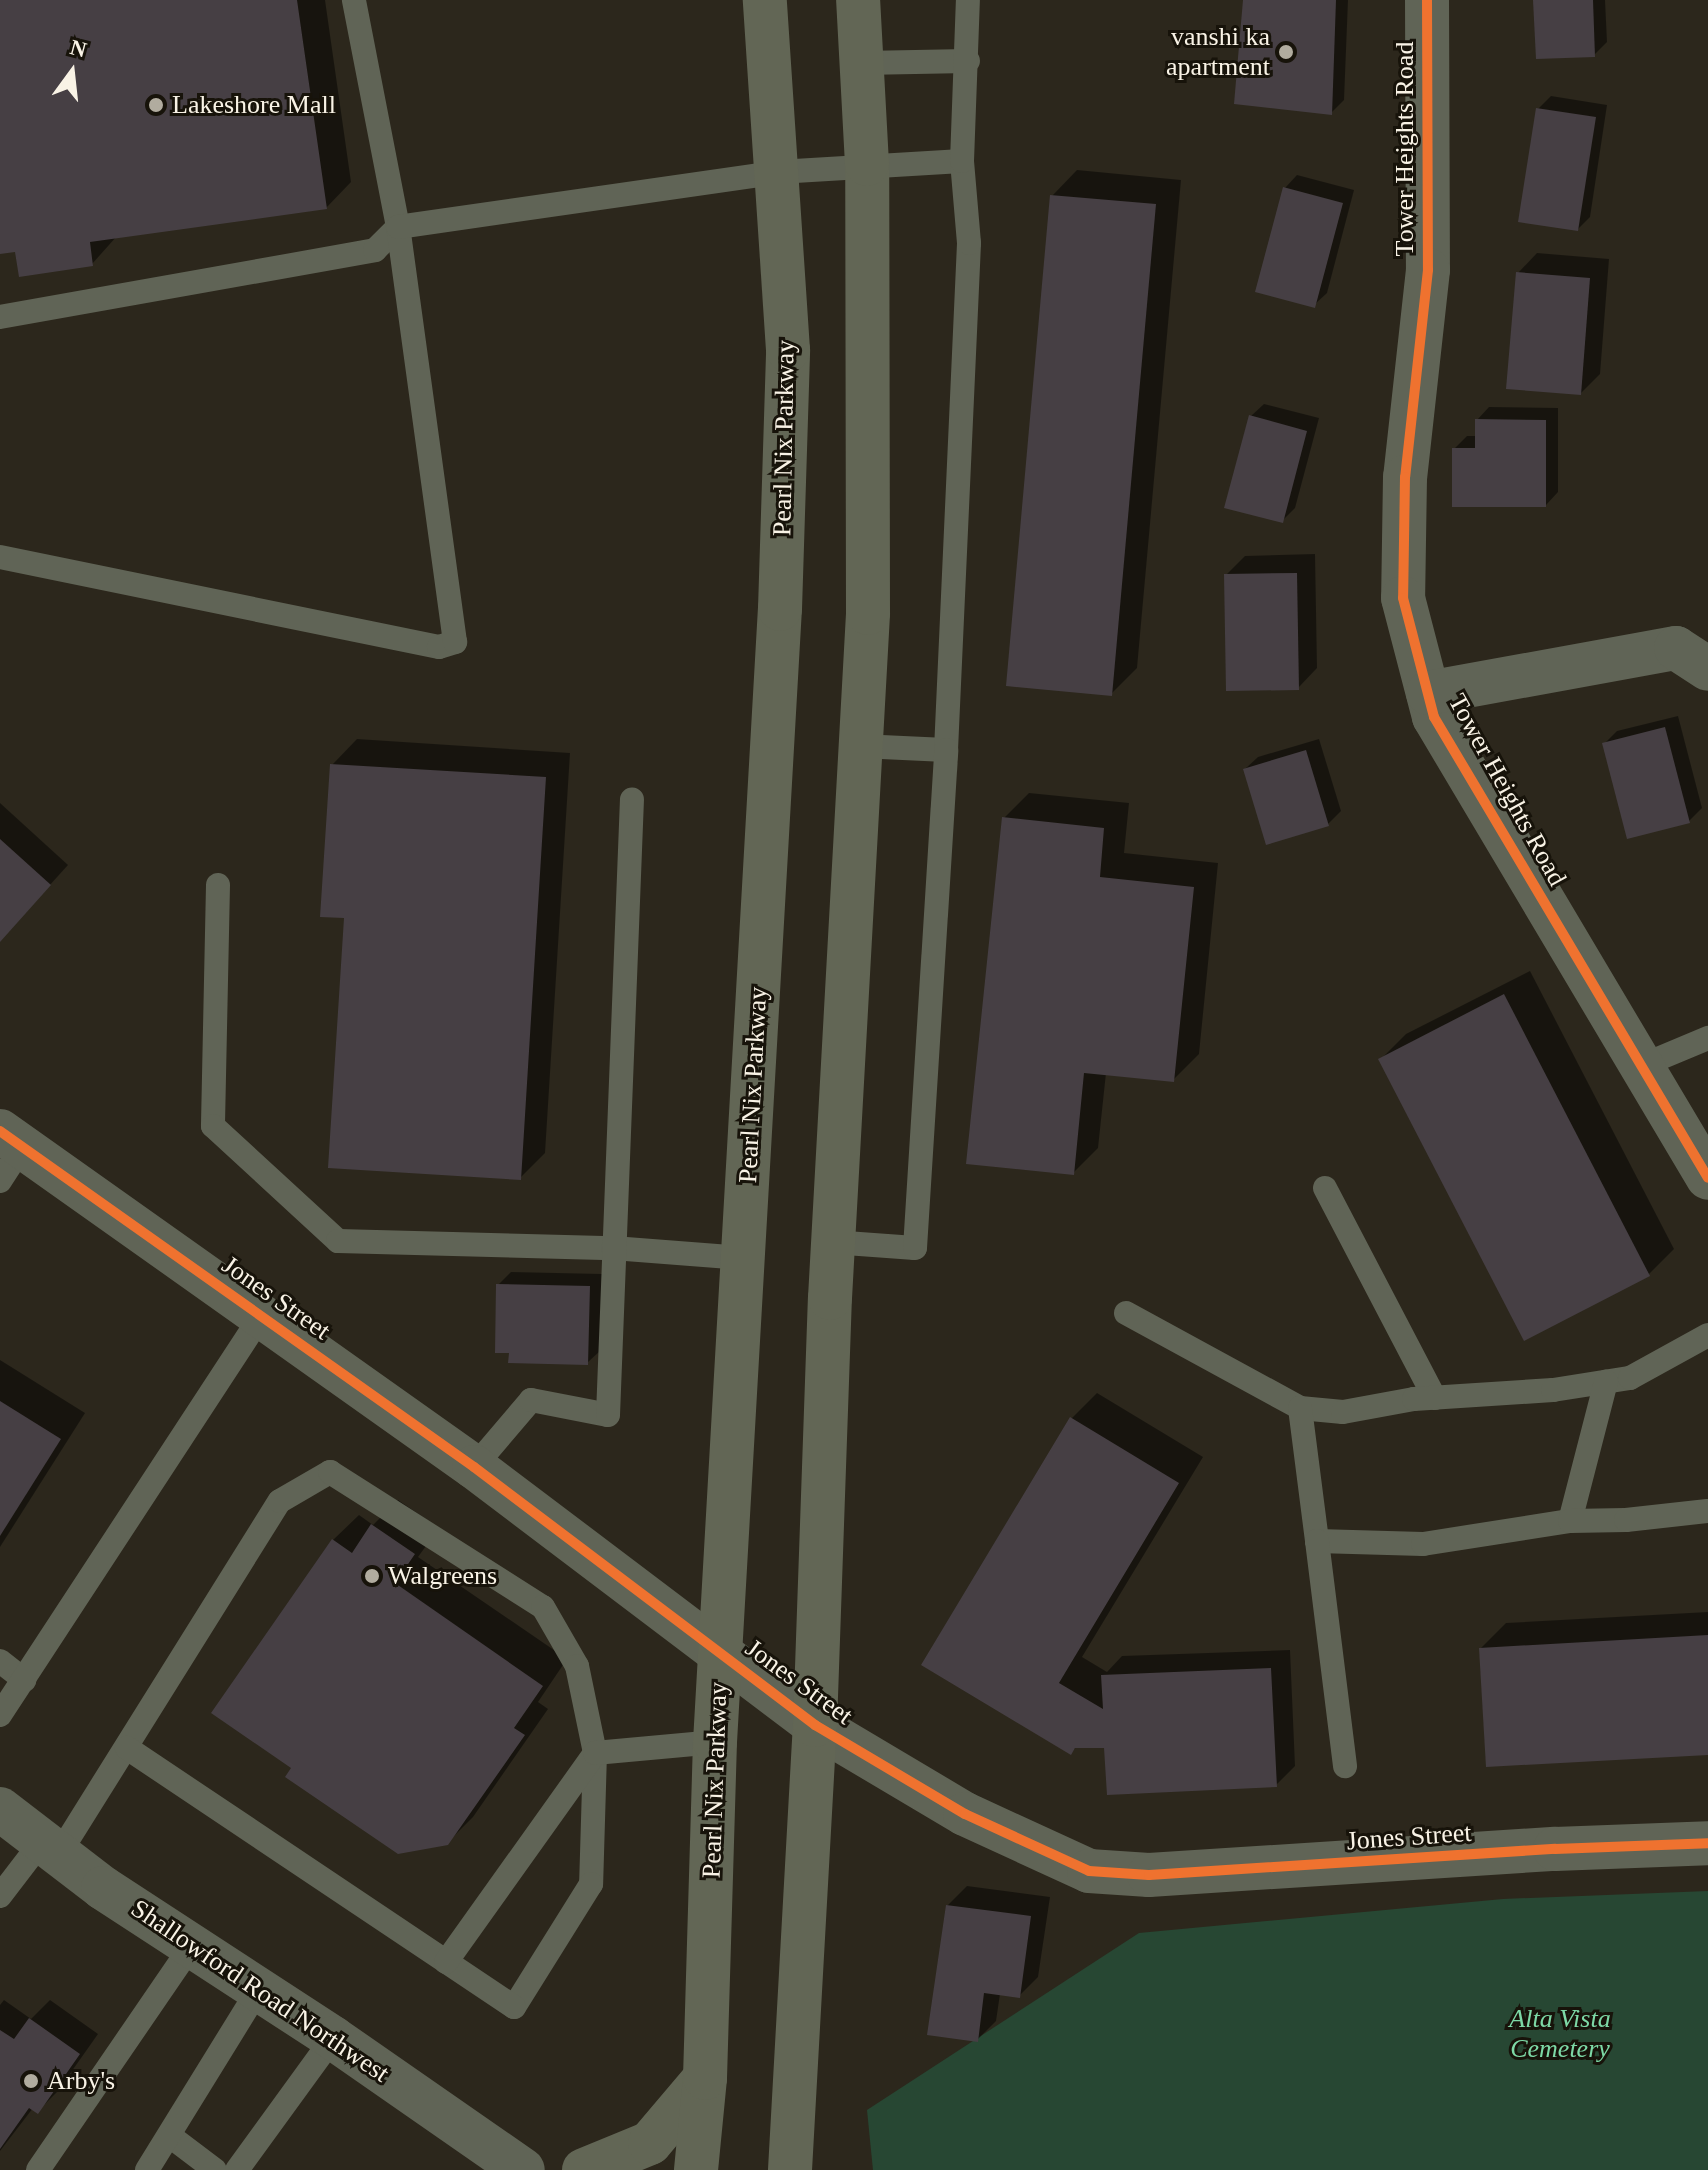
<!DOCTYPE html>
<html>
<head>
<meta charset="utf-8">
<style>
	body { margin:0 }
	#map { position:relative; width:1708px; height:2170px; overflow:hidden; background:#2c271c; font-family:Georgia,serif }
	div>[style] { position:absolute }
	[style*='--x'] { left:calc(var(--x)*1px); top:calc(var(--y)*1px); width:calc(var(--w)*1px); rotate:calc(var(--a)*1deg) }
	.green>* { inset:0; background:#274733 }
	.shadow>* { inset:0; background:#0007 }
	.building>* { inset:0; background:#463f44 }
	.lane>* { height:24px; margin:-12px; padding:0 12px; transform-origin:12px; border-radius:12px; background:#606456 }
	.street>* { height:44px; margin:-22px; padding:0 22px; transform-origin:22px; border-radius:22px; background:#606456 }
	.secondary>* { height:44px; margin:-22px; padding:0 22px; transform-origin:22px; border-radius:22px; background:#626655 }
	.cycleway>* { height:10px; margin:-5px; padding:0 5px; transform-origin:5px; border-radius:5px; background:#ef722f }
	.dots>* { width:22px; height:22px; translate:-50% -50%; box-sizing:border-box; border:4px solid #17130a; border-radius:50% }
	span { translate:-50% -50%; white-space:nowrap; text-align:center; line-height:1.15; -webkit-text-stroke:6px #17130a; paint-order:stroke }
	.poi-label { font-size:26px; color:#f9f3e6 }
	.right { translate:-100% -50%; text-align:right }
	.left { translate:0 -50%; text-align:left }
	.street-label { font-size:26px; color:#f9f3e6 }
	.park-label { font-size:26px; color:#7dd9a6; font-style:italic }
	.north { position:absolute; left:32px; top:32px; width:80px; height:80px; -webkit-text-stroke:6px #17130a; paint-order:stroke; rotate:15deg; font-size:22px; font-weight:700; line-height:32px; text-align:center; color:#f9f3e6 }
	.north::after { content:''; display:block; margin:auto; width:28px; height:36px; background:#f9f3e6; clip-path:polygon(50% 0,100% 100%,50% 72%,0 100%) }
</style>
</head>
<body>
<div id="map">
	<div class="green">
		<i style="clip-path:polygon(1708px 1891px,1708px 2170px,873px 2170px,867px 2110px,1139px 1933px,1503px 1899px)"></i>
	</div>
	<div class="shadow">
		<i style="clip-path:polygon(0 0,325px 0,351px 182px,326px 208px,117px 236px,92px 264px,17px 250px,0 252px)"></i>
		<i style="clip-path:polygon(1245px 0,1348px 0,1344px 100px,1331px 113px)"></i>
		<i style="clip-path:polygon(1535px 0,1605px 0,1607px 42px,1594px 55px)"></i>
		<i style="clip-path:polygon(1551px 96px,1607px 105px,1590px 217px,1578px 229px,1538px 109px)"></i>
		<i style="clip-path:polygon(1077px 170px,1181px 180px,1137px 668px,1112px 693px,1052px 196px)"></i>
		<i style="clip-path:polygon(1297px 175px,1354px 190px,1327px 293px,1314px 305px,1285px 188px)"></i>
		<i style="clip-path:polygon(1537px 253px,1609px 259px,1600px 374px,1581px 393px,1518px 273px)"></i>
		<i style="clip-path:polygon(1264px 404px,1319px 418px,1295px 508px,1282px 521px,1251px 416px)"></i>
		<i style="clip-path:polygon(1489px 407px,1558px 408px,1558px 492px,1546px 505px,1454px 449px,1467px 436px,1477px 436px,1477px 420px)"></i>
		<i style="clip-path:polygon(1315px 554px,1317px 668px,1298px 688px,1226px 575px,1245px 556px)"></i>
		<i style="clip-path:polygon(1678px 716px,1702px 808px,1689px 821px,1604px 744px,1617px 731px)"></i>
		<i style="clip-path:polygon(357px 739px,570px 753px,545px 1153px,520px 1178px,346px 916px,332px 765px)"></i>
		<i style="clip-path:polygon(1319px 739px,1341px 811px,1328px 824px,1245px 769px,1258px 757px)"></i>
		<i style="clip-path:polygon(1029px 793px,1129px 803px,1124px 853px,1218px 863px,1199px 1054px,1173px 1080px,1106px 1073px,1098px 1148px,1073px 1173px,1004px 818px)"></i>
		<i style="clip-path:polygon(0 803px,68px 865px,0 940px)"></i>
		<i style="clip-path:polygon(1530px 971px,1674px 1249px,1649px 1274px,1381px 1059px,1406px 1034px)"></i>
		<i style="clip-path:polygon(511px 1272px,602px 1274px,600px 1351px,587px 1363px,498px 1285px)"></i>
		<i style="clip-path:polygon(0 1360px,85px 1413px,0 1547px)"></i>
		<i style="clip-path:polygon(1097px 1393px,1203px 1457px,1082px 1657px,1107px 1672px,1122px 1656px,1290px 1650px,1295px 1766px,1276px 1785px,1106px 1743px,1077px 1746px,1071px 1753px,924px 1664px,1072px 1418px)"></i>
		<i style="clip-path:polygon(398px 1500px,439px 1528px,418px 1557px,567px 1659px,538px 1702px,548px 1709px,473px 1817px,447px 1843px,294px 1768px,333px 1540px,359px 1515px,373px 1525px)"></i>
		<i style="clip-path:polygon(1708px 1612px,1708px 1753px,1481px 1648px,1506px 1623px)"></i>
		<i style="clip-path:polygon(967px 1886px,1050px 1897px,1038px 1977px,1019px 1996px,1000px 1994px,996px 2021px,977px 2040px,947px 1906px)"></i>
		<i style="clip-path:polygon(4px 2000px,31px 2019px,50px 2000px,98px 2034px,57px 2092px,38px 2111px,33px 2108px,0 2151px,0 2005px)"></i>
	</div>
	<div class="building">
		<i style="clip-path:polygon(0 0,297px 0,327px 209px,90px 242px,93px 266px,19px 277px,15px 252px,0 254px)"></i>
		<i style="clip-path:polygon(1243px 0,1336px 0,1332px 115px,1234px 104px)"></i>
		<i style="clip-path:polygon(1533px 0,1593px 0,1595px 57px,1536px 59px)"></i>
		<i style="clip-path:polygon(1536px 108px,1596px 117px,1578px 231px,1518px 222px)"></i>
		<i style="clip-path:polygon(1283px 187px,1343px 203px,1315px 308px,1255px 292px)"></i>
		<i style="clip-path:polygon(1050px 195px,1156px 204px,1112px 696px,1006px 686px)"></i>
		<i style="clip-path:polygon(1516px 272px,1590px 278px,1581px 395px,1506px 389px)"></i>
		<i style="clip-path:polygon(1249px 415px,1307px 431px,1283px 523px,1224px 508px)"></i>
		<i style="clip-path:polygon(1475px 419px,1546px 420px,1546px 507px,1452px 507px,1452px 448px,1475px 448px)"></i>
		<i style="clip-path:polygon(1297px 573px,1299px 690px,1226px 691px,1224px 574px)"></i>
		<i style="clip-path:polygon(1665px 727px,1690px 823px,1627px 839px,1602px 743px)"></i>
		<i style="clip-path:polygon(1306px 750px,1329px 826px,1266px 845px,1243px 769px)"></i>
		<i style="clip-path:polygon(330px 764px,546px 777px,521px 1180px,328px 1168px,344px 918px,320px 917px)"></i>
		<i style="clip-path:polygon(1002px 817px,1104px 828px,1100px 877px,1194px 887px,1174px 1082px,1084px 1073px,1074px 1175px,966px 1164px)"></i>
		<i style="clip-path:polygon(0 839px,51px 885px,0 942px)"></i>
		<i style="clip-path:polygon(1504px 994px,1650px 1276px,1524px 1341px,1378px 1059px)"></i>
		<i style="clip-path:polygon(496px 1284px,590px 1286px,588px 1365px,508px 1363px,509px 1353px,495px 1353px)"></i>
		<i style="clip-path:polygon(0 1401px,61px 1439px,0 1536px)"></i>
		<i style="clip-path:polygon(1070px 1417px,1179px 1483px,1059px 1683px,1103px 1709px,1101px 1675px,1271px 1668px,1277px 1787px,1107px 1795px,1104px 1748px,1075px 1748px,1071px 1755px,921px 1665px)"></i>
		<i style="clip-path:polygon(371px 1524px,415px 1554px,395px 1583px,543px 1686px,514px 1728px,525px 1735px,448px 1845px,398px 1854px,285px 1777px,291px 1768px,211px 1713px,332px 1539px,352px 1553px)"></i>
		<i style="clip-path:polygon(1708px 1635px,1708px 1755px,1486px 1767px,1479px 1648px)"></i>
		<i style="clip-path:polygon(946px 1905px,1031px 1916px,1020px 1998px,984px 1993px,978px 2042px,927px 2035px)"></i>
		<i style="clip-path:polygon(29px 2018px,80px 2054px,38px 2114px,29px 2108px,0 2149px,0 2030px,14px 2039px)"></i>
	</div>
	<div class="lane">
		<i style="--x:862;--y:63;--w:106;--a:-1.1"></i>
		<i style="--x:0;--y:317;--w:381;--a:-10.1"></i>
		<i style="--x:375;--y:250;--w:33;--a:-45"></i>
		<i style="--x:398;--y:227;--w:231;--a:-101"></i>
		<i style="--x:0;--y:557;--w:448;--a:11.6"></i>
		<i style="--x:439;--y:647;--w:17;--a:-17"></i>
		<i style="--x:455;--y:642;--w:419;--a:-97.8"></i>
		<i style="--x:398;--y:227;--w:384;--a:-8.2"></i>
		<i style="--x:778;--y:172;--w:184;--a:-3.4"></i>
		<i style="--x:860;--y:746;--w:86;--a:2.7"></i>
		<i style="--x:946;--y:750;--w:508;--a:-87.4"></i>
		<i style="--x:969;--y:243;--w:82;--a:-94.9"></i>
		<i style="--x:962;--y:161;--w:161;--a:-87.9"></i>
		<i style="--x:218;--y:885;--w:241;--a:91.2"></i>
		<i style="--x:213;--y:1126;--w:170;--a:42.6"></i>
		<i style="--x:338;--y:1241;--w:275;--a:1.5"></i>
		<i style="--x:613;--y:1248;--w:130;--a:4.4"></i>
		<i style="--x:1641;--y:1066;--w:73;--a:-22.7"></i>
		<i style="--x:0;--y:1181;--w:40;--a:-57.1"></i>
		<i style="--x:1325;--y:1188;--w:237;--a:62.4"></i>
		<i style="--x:832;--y:1242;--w:83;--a:4.1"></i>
		<i style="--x:915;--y:1248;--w:499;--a:-86.4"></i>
		<i style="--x:1126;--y:1313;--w:198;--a:28.6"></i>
		<i style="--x:1300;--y:1408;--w:43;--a:5.3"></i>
		<i style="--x:1343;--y:1412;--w:72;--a:-10.4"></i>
		<i style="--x:1414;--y:1399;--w:139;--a:-3.7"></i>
		<i style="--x:1553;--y:1390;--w:78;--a:-8.9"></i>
		<i style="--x:1630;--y:1378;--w:89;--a:-28.9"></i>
		<i style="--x:1300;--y:1408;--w:134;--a:82.7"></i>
		<i style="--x:1317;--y:1541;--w:106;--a:1.6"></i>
		<i style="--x:1423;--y:1544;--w:149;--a:-8.9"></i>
		<i style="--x:1570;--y:1521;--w:144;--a:-75.5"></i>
		<i style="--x:474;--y:1467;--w:88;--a:-49.6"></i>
		<i style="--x:531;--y:1400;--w:78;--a:11"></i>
		<i style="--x:608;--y:1415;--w:616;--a:-87.77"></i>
		<i style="--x:1570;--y:1521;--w:56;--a:-1"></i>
		<i style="--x:1626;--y:1520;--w:82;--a:-6.3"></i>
		<i style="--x:1317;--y:1541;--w:227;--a:82.9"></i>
		<i style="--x:0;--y:1661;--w:31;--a:38"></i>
		<i style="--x:0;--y:1715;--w:478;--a:-56.8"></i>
		<i style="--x:59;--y:1854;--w:416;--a:-58"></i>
		<i style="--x:280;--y:1501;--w:58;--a:-30.1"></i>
		<i style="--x:330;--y:1472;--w:252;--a:32.4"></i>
		<i style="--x:543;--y:1607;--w:68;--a:60"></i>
		<i style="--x:577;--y:1666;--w:89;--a:78.3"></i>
		<i style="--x:595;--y:1753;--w:131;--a:91.7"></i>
		<i style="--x:591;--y:1884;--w:145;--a:122"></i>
		<i style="--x:514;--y:2007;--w:466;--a:-146.2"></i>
		<i style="--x:0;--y:1896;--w:69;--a:-52.6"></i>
		<i style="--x:446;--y:1962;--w:257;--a:-54.5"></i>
		<i style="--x:595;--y:1753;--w:121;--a:-5.2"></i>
		<i style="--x:170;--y:2136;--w:56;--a:37.1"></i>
		<i style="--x:38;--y:2170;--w:273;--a:-55.6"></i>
		<i style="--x:147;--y:2170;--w:213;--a:-58.3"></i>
		<i style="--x:237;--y:2170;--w:163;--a:-54"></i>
	</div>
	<div class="street">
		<i style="--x:1427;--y:0;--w:270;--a:89.8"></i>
		<i style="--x:1428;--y:270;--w:208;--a:96.3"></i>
		<i style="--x:1405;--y:477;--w:121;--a:90.9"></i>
		<i style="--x:1403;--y:598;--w:123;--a:75.4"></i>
		<i style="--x:1434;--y:717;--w:536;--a:59.27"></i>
		<i style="--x:1428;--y:693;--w:252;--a:-10.3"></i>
		<i style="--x:1676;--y:648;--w:38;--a:33"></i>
		<i style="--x:0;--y:1131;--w:581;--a:35.33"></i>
		<i style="--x:474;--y:1467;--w:428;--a:37.1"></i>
		<i style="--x:815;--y:1725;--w:174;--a:30.7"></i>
		<i style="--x:965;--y:1814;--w:136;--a:24.7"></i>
		<i style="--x:1089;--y:1871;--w:60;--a:3.8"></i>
		<i style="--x:1149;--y:1875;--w:407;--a:-3.7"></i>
		<i style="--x:1555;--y:1849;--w:153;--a:-2.2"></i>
		<i style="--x:0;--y:1809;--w:130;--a:37.5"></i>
		<i style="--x:103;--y:1888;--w:275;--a:33.1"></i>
		<i style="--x:333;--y:2038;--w:231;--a:34.8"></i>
	</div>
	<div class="secondary">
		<i style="--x:584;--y:2170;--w:71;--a:-22.2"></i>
		<i style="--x:650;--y:2143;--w:85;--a:-49.8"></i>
		<i style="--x:696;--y:2170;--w:92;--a:-84.4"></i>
		<i style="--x:705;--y:2078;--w:336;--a:-88.3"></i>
		<i style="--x:715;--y:1742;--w:1135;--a:-86.72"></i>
		<i style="--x:780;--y:609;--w:259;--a:-88.2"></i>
		<i style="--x:788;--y:350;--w:351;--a:-93.8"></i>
		<i style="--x:790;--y:2170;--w:446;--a:-86.8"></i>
		<i style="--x:815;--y:1725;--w:427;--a:-88"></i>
		<i style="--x:830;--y:1298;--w:686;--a:-86.82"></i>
		<i style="--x:868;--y:613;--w:449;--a:-90.1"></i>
		<i style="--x:867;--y:164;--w:164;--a:-93.1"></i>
	</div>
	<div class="cycleway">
		<i style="--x:1427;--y:0;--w:270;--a:89.8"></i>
		<i style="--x:1428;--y:270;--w:208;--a:96.3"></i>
		<i style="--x:1405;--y:477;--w:121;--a:90.9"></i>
		<i style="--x:1403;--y:598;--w:123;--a:75.4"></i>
		<i style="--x:1434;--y:717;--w:536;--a:59.27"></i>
		<i style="--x:0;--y:1131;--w:581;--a:35.33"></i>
		<i style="--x:474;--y:1467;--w:428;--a:37.1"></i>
		<i style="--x:815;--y:1725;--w:174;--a:30.7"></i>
		<i style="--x:965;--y:1814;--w:136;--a:24.7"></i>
		<i style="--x:1089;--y:1871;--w:60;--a:3.8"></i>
		<i style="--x:1149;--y:1875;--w:407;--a:-3.7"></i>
		<i style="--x:1555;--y:1849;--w:153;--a:-2.2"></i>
	</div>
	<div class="dots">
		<i style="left:1286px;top:52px;background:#b1ac9f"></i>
		<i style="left:156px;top:105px;background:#b1ac9f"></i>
		<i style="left:372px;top:1576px;background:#b1ac9f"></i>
		<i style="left:31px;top:2081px;background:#b1ac9f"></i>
	</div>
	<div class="poi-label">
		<span class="right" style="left:1270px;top:52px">vanshi ka<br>apartment</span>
		<span class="left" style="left:172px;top:105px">Lakeshore Mall</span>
		<span class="left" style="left:388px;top:1576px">Walgreens</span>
		<span class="left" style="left:47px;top:2081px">Arby's</span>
	</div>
	<div class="street-label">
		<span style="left:1405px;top:149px;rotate:-90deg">Tower Heights Road</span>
		<span style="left:784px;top:438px;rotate:-89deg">Pearl Nix Parkway</span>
		<span style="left:1507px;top:790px;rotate:61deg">Tower Heights Road</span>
		<span style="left:753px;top:1085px;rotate:-87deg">Pearl Nix Parkway</span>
		<span style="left:276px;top:1298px;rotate:35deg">Jones Street</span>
		<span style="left:799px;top:1682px;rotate:36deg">Jones Street</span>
		<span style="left:715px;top:1780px;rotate:-88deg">Pearl Nix Parkway</span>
		<span style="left:1409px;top:1837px;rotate:-4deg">Jones Street</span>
		<span style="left:260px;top:1991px;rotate:34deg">Shallowford Road Northwest</span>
	</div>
	<div class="park-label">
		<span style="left:1560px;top:2034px">Alta Vista<br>Cemetery</span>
	</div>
	<div class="north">N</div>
</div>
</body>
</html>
